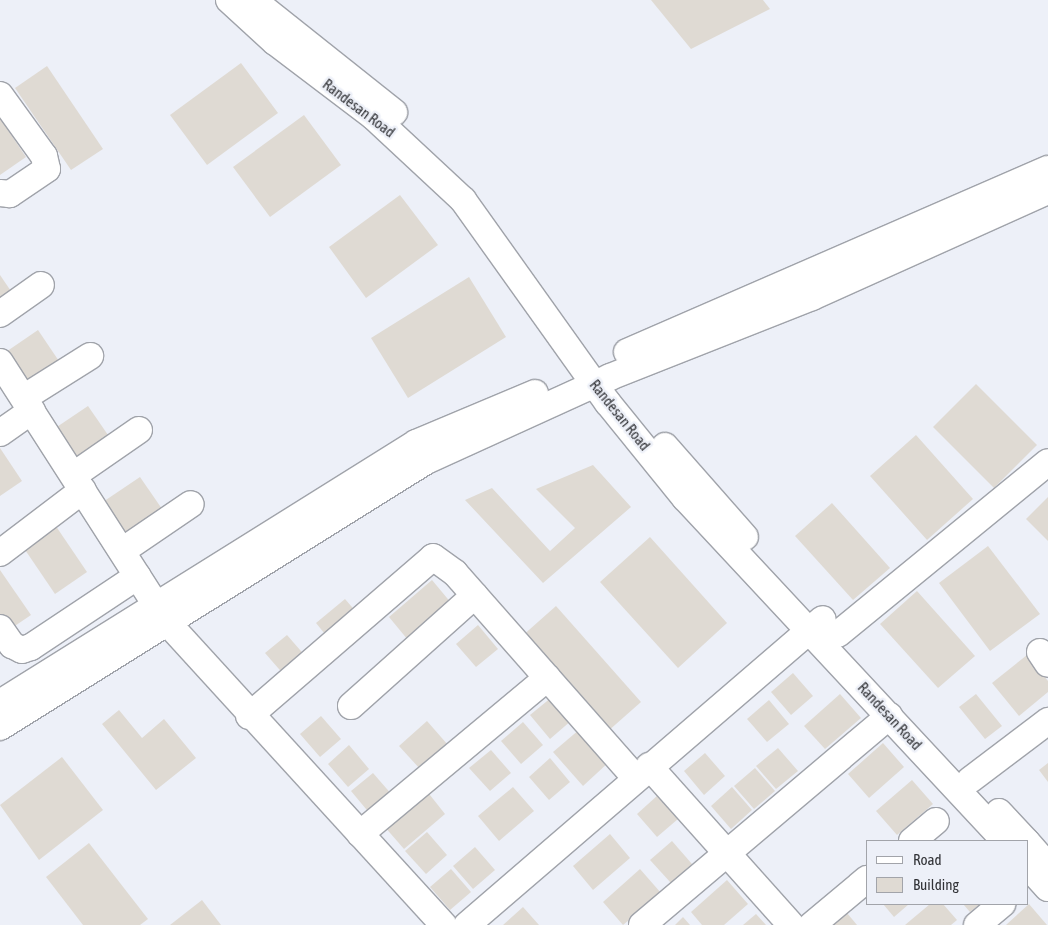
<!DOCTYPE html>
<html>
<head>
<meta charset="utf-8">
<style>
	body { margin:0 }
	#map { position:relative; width:1048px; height:925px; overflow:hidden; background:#edf0f8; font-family:"Asap Condensed",sans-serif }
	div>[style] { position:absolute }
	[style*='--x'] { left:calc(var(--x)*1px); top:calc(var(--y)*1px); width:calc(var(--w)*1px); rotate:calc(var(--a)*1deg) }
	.building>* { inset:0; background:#dfdad3 }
	.roads { filter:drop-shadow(1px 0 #a0a3aa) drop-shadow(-1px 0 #a0a3aa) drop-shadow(0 1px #a0a3aa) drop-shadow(0 -1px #a0a3aa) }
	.minor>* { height:26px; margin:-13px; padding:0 13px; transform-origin:13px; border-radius:13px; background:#fff }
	span { translate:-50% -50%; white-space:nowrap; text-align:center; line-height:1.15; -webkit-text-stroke:5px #edf0f8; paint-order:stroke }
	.street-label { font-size:15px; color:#313236 }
	.legend { position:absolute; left:866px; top:840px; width:162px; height:65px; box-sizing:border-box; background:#edf0f8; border:1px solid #a2a4aa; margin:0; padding:6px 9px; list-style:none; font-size:15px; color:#313236 }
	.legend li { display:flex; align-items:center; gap:10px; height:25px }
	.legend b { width:25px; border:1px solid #a2a4aa }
</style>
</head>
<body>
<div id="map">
	<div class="building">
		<i style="clip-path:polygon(651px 0,763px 0,770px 9px,691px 49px)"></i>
		<i style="clip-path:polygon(241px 63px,278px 113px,207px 165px,170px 115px)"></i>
		<i style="clip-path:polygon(47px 66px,103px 149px,71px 170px,15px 88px)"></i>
		<i style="clip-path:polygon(304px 115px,341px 165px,270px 217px,233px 167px)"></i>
		<i style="clip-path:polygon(0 118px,26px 157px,0 175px)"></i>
		<i style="clip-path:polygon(400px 195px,438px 245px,366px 298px,329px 247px)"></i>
		<i style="clip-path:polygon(0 275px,17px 300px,0 311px)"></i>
		<i style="clip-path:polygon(469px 277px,506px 337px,408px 398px,371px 338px)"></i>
		<i style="clip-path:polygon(38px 330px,67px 373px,16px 409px,0 356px)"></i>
		<i style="clip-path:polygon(976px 384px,1037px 445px,994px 488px,933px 427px)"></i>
		<i style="clip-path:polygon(88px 406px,117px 448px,66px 484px,36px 441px)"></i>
		<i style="clip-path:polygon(916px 435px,973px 499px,927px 540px,870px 476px)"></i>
		<i style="clip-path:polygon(0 448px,22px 481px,0 496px)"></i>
		<i style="clip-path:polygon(593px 465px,631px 507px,543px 583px,465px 500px,492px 488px,550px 551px,575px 528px,536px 489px)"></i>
		<i style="clip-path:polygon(140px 477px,169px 519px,118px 555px,88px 512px)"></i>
		<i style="clip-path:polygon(1048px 497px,1048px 541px,1026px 519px)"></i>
		<i style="clip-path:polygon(832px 503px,890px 568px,853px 600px,795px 536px)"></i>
		<i style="clip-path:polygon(47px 513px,87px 572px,55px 594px,15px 535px)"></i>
		<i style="clip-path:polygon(650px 537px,727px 623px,678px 668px,600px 582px)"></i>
		<i style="clip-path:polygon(988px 546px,1040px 614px,990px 651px,939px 583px)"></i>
		<i style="clip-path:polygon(0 570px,31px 615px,0 636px)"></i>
		<i style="clip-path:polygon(432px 580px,452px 604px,408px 640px,389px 617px)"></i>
		<i style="clip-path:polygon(917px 591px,975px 656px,938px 688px,880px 624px)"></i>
		<i style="clip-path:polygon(345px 599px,358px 614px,329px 639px,316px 623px)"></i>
		<i style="clip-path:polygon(556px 606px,641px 702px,607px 732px,521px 637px)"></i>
		<i style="clip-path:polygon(478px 625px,498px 649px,476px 667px,456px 644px)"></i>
		<i style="clip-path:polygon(287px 635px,307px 658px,285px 676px,265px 653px)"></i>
		<i style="clip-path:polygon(1027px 655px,1048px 681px,1048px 692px,1019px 716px,992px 683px)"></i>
		<i style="clip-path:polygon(793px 673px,813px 696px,791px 715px,771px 692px)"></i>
		<i style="clip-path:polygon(840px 694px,861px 718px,825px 749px,804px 726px)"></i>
		<i style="clip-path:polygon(976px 694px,1002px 726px,985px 739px,959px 707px)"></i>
		<i style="clip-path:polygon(552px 697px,572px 720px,550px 739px,530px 715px)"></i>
		<i style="clip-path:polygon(769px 700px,789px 724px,767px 742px,747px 719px)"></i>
		<i style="clip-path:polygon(119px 710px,142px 738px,164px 719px,196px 758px,156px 790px,102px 724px)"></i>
		<i style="clip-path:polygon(321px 716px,341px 739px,320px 757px,300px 734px)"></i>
		<i style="clip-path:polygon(427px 721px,448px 745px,420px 769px,399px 746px)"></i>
		<i style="clip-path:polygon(523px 722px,543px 745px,521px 764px,501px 741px)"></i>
		<i style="clip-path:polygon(580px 729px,609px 762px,583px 786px,553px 752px)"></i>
		<i style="clip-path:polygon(883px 743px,904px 767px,869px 798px,848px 774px)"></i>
		<i style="clip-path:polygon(349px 745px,369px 769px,348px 787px,328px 764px)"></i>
		<i style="clip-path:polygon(778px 748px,798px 771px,776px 789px,756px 766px)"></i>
		<i style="clip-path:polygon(491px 750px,511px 773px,490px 791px,469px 768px)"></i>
		<i style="clip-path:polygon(705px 753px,725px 776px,704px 795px,684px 771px)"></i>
		<i style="clip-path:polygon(62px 757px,103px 810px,39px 860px,0 805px)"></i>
		<i style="clip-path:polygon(550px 758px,570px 782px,549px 800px,529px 777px)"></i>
		<i style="clip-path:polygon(1048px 763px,1048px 782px,1039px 770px)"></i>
		<i style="clip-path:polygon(755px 768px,775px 791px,754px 809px,734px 786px)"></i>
		<i style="clip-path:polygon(373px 773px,393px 796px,371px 815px,351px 791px)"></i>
		<i style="clip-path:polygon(912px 780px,933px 804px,897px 835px,876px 811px)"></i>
		<i style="clip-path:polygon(513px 787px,534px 811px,499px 841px,478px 816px)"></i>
		<i style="clip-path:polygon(732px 787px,752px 810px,731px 829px,711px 806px)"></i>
		<i style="clip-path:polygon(426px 790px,445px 814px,404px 849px,384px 826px)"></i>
		<i style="clip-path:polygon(658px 795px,678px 819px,657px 837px,637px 814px)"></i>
		<i style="clip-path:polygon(427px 832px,447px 855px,426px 874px,405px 851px)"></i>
		<i style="clip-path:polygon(610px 834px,630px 858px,593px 890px,573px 866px)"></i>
		<i style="clip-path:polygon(672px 841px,692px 864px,671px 883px,650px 860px)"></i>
		<i style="clip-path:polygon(89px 843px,148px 919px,140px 925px,83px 925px,46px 877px)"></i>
		<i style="clip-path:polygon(475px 847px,495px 870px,473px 889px,453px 866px)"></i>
		<i style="clip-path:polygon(451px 869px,471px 892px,450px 910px,430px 887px)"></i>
		<i style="clip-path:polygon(640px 869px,661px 893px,623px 925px,603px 902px)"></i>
		<i style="clip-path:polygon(727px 880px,748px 904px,724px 925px,702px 925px,691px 912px)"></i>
		<i style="clip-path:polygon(202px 900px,221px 925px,170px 925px)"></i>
		<i style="clip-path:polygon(883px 904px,909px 904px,894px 917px)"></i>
		<i style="clip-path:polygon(930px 904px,943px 904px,957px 920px,951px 925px,905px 925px)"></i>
		<i style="clip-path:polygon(963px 904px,980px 904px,970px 912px)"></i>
		<i style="clip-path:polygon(1029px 904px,1047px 925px,1006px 925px)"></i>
		<i style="clip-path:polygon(523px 907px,539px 925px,503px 925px)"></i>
		<i style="clip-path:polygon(847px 913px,857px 925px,833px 925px)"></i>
		<i style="clip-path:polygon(756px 914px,766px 925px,743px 925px)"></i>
		<i style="clip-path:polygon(683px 917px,690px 925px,675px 925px)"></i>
	</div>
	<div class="roads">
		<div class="minor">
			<i style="--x:229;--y:0;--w:62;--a:42.4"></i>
			<i style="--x:275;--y:42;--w:124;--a:37.1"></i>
			<i style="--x:374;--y:117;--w:122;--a:43"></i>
			<i style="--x:463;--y:200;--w:249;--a:54.5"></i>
			<i style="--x:608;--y:403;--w:122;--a:51"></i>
			<i style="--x:685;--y:498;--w:469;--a:47"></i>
			<i style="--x:258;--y:4;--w:174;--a:38.5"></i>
			<i style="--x:0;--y:95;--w:75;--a:54.2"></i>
			<i style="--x:44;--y:156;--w:13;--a:77"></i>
			<i style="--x:47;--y:169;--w:45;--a:146"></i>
			<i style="--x:10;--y:194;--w:10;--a:-174"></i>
			<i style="--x:0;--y:314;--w:50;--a:-35.3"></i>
			<i style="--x:627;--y:352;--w:459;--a:-23.5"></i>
			<i style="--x:0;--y:362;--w:308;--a:57.3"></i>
			<i style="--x:166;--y:621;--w:412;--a:47.6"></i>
			<i style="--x:25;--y:397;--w:77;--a:-32.2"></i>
			<i style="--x:0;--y:433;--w:39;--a:-35"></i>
			<i style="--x:665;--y:446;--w:121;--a:48.7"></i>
			<i style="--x:74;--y:475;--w:79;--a:-34.7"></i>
			<i style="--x:122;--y:551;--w:83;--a:-34.3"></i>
			<i style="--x:0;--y:553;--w:104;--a:-37.2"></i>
			<i style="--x:0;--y:628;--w:21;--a:55"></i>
			<i style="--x:12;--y:645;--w:11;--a:27"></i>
			<i style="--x:22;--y:650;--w:9;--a:-18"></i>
			<i style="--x:31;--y:647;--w:128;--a:-33.6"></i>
			<i style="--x:838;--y:634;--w:271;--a:-39.3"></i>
			<i style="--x:1040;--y:652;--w:14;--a:56"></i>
			<i style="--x:0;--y:703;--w:491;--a:-32"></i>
			<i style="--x:416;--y:443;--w:129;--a:-22.8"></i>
			<i style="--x:351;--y:706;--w:166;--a:-41.8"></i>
			<i style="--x:249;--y:716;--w:243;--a:-40.8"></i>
			<i style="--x:433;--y:557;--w:27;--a:36"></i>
			<i style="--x:455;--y:573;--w:273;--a:48.6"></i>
			<i style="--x:0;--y:727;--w:502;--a:-31.98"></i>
			<i style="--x:426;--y:461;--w:202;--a:-24.5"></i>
			<i style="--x:610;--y:377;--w:217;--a:-21.6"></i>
			<i style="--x:812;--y:297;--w:259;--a:-24.2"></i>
			<i style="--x:649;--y:766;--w:213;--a:48.2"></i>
			<i style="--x:970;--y:780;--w:98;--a:-37.1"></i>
			<i style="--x:999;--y:812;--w:40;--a:47"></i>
			<i style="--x:360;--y:834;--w:244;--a:-39.8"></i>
			<i style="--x:912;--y:841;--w:31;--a:-40"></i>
			<i style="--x:1027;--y:842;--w:32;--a:49"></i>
			<i style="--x:1027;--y:865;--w:31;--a:48"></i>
			<i style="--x:467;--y:925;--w:469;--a:-40.7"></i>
			<i style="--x:642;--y:925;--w:324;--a:-40.2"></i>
			<i style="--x:812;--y:925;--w:72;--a:-39.9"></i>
			<i style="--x:977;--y:925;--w:33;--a:-40"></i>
		</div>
	</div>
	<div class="street-label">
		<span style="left:359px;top:108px;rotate:37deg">Randesan Road</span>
		<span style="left:620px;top:415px;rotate:51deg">Randesan Road</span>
		<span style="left:890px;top:716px;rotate:47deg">Randesan Road</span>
	</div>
	<ul class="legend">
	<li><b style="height:6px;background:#fff"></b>Road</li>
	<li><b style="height:14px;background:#dfdad3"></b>Building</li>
	</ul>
</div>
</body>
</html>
